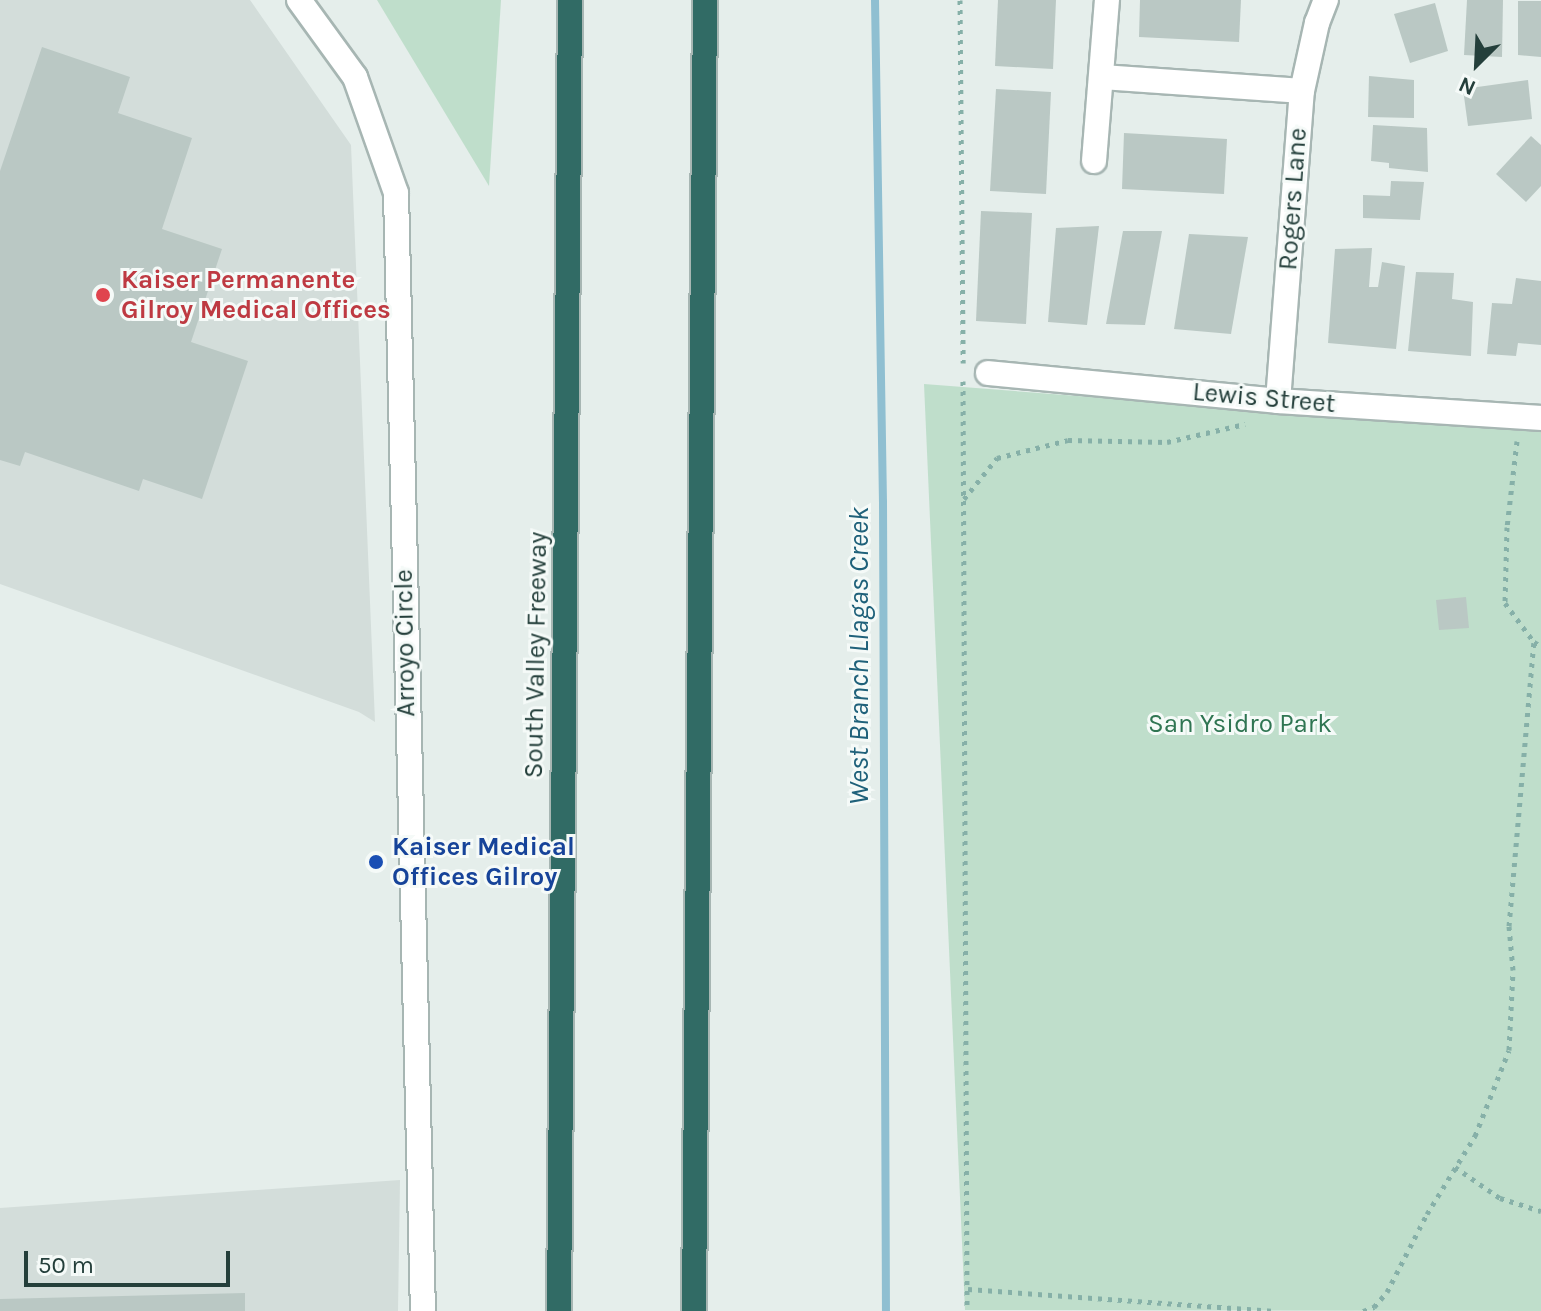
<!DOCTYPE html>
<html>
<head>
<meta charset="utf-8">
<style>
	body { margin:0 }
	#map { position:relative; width:1541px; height:1311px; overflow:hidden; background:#e5eeeb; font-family:Karla,sans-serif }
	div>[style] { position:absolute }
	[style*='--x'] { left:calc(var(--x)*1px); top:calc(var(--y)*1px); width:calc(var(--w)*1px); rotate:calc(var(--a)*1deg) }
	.built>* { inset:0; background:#d3ddda }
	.green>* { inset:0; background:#bfdecb }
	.stream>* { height:8px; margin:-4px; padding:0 4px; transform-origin:4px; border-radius:4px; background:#8fbfd1 }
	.building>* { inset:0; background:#bac8c4 }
	.path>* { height:5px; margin-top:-2.5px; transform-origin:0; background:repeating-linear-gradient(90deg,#86b0a8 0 4px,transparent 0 10px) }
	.roads { filter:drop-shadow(2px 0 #a7b6b3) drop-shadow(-2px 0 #a7b6b3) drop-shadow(0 2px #a7b6b3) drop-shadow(0 -2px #a7b6b3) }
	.minor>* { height:24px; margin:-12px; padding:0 12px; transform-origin:12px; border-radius:12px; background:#fff }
	.highway>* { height:24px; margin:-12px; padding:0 12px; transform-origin:12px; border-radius:12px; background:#316b65 }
	.dots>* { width:22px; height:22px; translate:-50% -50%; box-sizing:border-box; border:4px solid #f5faf8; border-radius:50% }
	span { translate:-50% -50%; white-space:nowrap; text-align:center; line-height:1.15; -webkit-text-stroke:6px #f5faf8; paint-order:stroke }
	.street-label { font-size:26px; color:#243f3b }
	.health-label { font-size:26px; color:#be3a42; font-weight:700 }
	.left { translate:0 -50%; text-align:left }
	.park-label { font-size:26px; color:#2f7552 }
	.transit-label { font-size:26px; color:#164399; font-weight:700 }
	.water-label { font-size:28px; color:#1f617a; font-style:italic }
	.north { position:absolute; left:1437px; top:24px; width:80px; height:80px; -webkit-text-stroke:6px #f5faf8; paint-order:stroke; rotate:204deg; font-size:22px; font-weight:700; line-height:32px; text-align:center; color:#243f3b }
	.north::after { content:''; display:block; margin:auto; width:28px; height:36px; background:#243f3b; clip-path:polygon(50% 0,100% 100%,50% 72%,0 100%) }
	.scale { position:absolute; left:24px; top:1251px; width:206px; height:36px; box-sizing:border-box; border:4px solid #243f3b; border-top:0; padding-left:10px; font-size:24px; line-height:28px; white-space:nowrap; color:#243f3b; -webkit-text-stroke:6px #f5faf8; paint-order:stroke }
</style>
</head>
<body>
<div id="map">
	<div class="built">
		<i style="clip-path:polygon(0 0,250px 0,351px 145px,375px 722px,359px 712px,0 584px)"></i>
		<i style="clip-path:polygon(400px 1180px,398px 1311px,0 1311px,0 1208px)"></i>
	</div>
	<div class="green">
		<i style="clip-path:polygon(377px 0,501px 0,489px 186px)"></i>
		<i style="clip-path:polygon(924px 384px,1541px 432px,1541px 1311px,965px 1310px)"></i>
	</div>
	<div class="stream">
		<i style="--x:875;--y:0;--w:502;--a:89.09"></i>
		<i style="--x:883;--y:502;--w:809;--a:89.79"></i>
	</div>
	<div class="building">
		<i style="clip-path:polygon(998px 0,1056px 0,1053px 69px,995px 66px)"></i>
		<i style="clip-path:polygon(1140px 0,1241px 0,1239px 42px,1139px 37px)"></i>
		<i style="clip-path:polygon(1467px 0,1503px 0,1502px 57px,1464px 55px)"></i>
		<i style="clip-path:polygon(1518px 1px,1541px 1px,1541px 57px,1518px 55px)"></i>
		<i style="clip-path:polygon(1435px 3px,1448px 51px,1410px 63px,1394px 14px)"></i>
		<i style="clip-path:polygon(42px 47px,130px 77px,118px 113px,192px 138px,162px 229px,222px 249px,191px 342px,248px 361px,202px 499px,143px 479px,139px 491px,25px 452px,20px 466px,0 460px,0 171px)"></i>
		<i style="clip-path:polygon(1369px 76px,1414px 80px,1414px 118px,1368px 117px)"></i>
		<i style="clip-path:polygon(1528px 80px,1532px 119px,1468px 126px,1463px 89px)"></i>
		<i style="clip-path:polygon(996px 89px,1051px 92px,1046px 194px,990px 191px)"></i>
		<i style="clip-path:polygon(1373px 125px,1427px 128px,1428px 172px,1389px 168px,1389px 163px,1371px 161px)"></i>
		<i style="clip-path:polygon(1124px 133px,1227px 139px,1224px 194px,1122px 189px)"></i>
		<i style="clip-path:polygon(1531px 136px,1541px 145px,1541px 186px,1526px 202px,1496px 174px)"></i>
		<i style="clip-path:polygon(1391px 181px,1424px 182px,1420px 220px,1363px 218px,1363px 195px,1390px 196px)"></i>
		<i style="clip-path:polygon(981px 211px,1032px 213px,1026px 324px,976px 321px)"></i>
		<i style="clip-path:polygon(1099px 226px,1087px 325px,1048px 322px,1056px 228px)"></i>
		<i style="clip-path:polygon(1123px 231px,1162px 231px,1145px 325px,1106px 324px)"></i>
		<i style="clip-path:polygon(1189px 234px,1248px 237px,1231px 334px,1174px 329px)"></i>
		<i style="clip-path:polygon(1372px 248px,1369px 287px,1378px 287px,1382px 262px,1405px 266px,1396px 349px,1328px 343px,1335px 249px)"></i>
		<i style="clip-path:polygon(1416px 272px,1454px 273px,1452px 299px,1473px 302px,1471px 356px,1408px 351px)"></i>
		<i style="clip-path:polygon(1516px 278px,1541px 281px,1541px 345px,1518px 343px,1516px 356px,1487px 354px,1492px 303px,1512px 304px)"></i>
		<i style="clip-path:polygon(1466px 597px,1469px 628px,1439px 630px,1436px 600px)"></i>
		<i style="clip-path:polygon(245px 1293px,245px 1311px,0 1311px,0 1299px)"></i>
	</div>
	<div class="path">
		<i style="--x:960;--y:0;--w:363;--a:89.5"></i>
		<i style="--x:963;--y:381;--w:930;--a:89.75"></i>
		<i style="--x:1517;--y:441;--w:87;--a:96.6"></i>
		<i style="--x:1507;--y:527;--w:76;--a:91.5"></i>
		<i style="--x:1505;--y:603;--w:49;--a:53.4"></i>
		<i style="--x:1534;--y:642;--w:8;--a:30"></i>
		<i style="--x:964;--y:499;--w:53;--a:-51.2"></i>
		<i style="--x:997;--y:458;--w:73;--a:-14.2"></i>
		<i style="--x:1068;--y:440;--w:99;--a:1.2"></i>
		<i style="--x:1167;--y:442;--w:80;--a:-13"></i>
		<i style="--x:1455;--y:1167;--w:55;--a:34.6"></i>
		<i style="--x:1500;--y:1198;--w:43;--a:17.6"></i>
		<i style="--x:968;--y:1289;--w:306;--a:4.1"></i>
		<i style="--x:1363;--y:1311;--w:12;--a:-20"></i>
		<i style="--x:1374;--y:1307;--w:20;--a:-49"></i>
		<i style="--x:1387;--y:1292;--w:88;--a:-62.9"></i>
		<i style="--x:1427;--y:1214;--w:92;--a:-58.4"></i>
		<i style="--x:1475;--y:1136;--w:92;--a:-68.4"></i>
		<i style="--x:1509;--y:1050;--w:80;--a:-87.1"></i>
		<i style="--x:1513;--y:970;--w:44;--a:-95.2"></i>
		<i style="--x:1509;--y:926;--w:285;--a:-85"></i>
	</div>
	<div class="roads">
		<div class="minor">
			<i style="--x:299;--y:0;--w:95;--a:54"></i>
			<i style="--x:355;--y:77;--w:123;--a:70.5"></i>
			<i style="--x:396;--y:193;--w:1118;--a:88.62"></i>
			<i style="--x:1103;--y:77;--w:199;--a:4"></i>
			<i style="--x:1094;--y:161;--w:162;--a:-85.4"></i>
			<i style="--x:988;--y:373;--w:291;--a:5.5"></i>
			<i style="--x:1278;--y:401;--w:264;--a:3.7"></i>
			<i style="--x:1278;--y:401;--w:311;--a:-85.6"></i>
			<i style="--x:1302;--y:91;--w:70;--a:-77.6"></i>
			<i style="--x:1317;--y:23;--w:25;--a:-69"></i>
		</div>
		<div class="highway">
			<i style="--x:559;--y:1311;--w:1311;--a:-89.52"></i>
			<i style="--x:694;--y:1311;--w:1311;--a:-89.52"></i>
		</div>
	</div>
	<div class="dots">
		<i style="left:103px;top:295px;background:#e0444e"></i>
		<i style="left:376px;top:862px;background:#1a4fb4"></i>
	</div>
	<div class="street-label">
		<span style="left:1293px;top:199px;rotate:-86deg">Rogers Lane</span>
		<span style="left:1264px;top:398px;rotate:5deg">Lewis Street</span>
		<span style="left:405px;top:643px;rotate:-91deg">Arroyo Circle</span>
		<span style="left:536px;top:655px;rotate:-89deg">South Valley Freeway</span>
	</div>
	<div class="health-label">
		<span class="left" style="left:121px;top:295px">Kaiser Permanente<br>Gilroy Medical Offices</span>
	</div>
	<div class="park-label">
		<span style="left:1240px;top:724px">San Ysidro Park</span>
	</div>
	<div class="transit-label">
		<span class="left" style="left:392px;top:862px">Kaiser Medical<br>Offices Gilroy</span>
	</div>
	<div class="water-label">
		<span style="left:859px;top:656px;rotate:-90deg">West Branch Llagas Creek</span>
	</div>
	<div class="north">N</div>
	<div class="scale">50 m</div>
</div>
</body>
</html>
